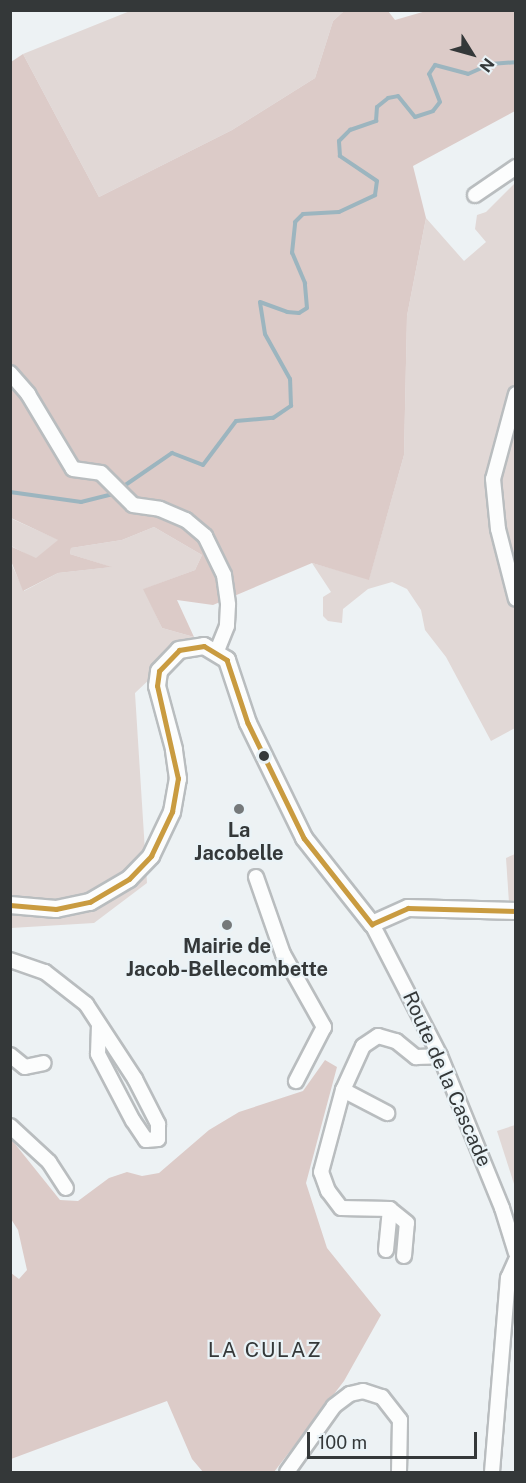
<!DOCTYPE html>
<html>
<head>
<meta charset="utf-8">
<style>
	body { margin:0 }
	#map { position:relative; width:526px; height:1483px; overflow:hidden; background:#edf2f4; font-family:"Public Sans",sans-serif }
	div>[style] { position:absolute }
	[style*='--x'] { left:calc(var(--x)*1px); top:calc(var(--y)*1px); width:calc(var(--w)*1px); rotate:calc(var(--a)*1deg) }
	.green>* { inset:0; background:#e1d8d6 }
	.forest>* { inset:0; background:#dccbc8 }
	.stream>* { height:4px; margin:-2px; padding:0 2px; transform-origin:2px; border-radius:2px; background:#9cb5bf }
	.roads { filter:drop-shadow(2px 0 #b9bdbf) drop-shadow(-2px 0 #b9bdbf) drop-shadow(0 2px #b9bdbf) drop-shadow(0 -2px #b9bdbf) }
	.minor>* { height:14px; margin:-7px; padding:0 7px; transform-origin:7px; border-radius:7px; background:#fcfdfd }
	.tertiary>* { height:16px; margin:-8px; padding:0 8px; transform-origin:8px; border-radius:8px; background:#fcfdfd }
	.bus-1>* { height:4.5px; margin:-2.25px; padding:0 2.25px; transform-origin:2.25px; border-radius:2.25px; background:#c99b40 }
	.dots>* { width:16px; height:16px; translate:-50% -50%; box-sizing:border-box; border:3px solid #eaf3f7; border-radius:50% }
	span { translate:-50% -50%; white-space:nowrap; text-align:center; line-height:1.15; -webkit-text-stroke:4.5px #eaf3f7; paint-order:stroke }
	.poi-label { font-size:20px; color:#343839; font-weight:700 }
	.street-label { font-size:20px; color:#343839 }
	.neighbourhood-label { font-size:21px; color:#343839; letter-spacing:1.5px }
	.frame { position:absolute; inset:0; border:12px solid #343839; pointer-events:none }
	.north { position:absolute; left:442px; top:24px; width:60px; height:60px; -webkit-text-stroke:4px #eaf3f7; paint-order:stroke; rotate:127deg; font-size:16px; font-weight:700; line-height:24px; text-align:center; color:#343839 }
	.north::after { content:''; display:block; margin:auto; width:21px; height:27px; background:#343839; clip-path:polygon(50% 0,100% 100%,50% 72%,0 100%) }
	.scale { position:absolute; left:307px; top:1432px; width:170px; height:27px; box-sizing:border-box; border:3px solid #343839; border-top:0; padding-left:8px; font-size:18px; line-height:21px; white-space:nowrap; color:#343839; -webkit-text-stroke:4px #eaf3f7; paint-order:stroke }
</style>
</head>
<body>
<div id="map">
	<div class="green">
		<i style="clip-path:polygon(130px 11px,344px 11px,333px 21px,315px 78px,232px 130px,99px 197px,23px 54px)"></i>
		<i style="clip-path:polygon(515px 183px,515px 728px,491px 741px,446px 657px,425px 630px,421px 610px,407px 589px,392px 582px,368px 589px,343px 609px,342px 623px,328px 621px,323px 616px,323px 597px,331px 592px,312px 563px,369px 579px,404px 455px,407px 316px,426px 218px,464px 261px,486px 242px,475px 229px,477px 215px,486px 212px)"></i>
		<i style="clip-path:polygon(10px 518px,59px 540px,36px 559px,11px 546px)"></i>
		<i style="clip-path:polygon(154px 527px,202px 555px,195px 570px,144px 589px,162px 628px,194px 637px,135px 693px,147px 883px,94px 923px,11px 928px,10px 561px,24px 591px,58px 573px,111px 567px,70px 554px,71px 548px,122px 540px)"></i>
		<i style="clip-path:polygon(515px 854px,515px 904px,509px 903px,506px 858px)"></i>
		<i style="clip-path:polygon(515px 1125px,516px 1125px,515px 1187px,497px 1131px)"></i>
	</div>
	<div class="forest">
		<i style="clip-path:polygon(344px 11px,388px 11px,395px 20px,426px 11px,515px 11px,515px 111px,413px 166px,426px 218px,407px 316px,404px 455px,369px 580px,312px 563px,213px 605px,177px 600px,194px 637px,162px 628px,143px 589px,195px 570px,202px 555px,154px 527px,122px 540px,71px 548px,70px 554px,112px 567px,58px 573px,23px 591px,11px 561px,10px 546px,36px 558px,58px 540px,11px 518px,11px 62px,23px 54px,99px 197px,232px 130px,315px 78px,333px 21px)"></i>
		<i style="clip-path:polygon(325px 1060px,337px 1067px,306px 1183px,327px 1248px,381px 1315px,344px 1381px,274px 1472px,203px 1472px,192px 1459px,167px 1401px,11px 1459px,11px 1273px,19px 1279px,27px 1270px,18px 1230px,11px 1219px,11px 1139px,60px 1200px,78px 1201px,109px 1178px,127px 1172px,142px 1176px,159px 1173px,209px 1130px,239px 1112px,303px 1091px)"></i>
	</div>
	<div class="stream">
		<i style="--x:121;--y:488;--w:62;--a:-34.5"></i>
		<i style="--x:172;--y:453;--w:33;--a:21"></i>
		<i style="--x:203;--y:465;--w:55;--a:-53.1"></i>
		<i style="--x:236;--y:421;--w:37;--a:-5"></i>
		<i style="--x:273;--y:418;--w:22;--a:-34"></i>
		<i style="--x:291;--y:406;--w:27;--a:-92"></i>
		<i style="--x:290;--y:379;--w:51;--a:-119.1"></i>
		<i style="--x:265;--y:334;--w:32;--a:-99"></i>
		<i style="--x:260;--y:302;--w:29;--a:20"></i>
		<i style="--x:287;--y:312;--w:12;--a:5"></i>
		<i style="--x:299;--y:313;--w:9;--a:-32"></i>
		<i style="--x:307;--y:308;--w:25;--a:-95"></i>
		<i style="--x:305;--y:283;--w:33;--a:-113"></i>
		<i style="--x:292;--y:253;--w:31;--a:-84"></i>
		<i style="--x:295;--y:222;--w:11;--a:-45"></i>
		<i style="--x:303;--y:214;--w:36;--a:-3"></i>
		<i style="--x:339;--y:212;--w:40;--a:-25"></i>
		<i style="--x:375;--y:195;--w:14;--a:-82"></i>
		<i style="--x:377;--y:181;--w:45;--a:-146"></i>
		<i style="--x:340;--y:156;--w:15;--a:-94"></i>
		<i style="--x:339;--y:141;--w:16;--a:-45"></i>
		<i style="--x:350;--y:130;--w:28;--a:-19"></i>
		<i style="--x:376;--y:121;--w:14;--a:-86"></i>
		<i style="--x:377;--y:107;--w:14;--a:-39"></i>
		<i style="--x:388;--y:98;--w:10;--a:-11"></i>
		<i style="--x:398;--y:96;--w:27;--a:51"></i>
		<i style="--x:415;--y:117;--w:19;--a:-18"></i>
		<i style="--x:433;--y:111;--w:11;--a:-52"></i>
		<i style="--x:440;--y:102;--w:30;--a:-111"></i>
		<i style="--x:429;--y:74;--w:11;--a:-56"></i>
		<i style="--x:435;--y:65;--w:34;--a:15"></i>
		<i style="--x:468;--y:74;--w:24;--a:-24"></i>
		<i style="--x:490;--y:64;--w:26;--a:-4"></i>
		<i style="--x:10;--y:492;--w:72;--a:8"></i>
		<i style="--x:81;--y:502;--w:36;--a:-14"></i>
	</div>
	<div class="roads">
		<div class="minor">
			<i style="--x:475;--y:195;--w:50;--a:-34.3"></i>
			<i style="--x:10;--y:373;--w:28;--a:49"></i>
			<i style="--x:28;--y:394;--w:87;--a:59"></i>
			<i style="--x:73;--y:469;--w:28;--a:8"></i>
			<i style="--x:101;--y:473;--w:45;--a:45"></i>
			<i style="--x:133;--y:505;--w:27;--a:8"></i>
			<i style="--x:160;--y:509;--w:28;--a:23"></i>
			<i style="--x:186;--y:520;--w:25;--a:40"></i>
			<i style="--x:205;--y:536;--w:43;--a:64"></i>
			<i style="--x:224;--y:575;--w:30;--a:82"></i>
			<i style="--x:228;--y:605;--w:21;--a:93"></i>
			<i style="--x:227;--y:626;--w:27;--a:112"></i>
			<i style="--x:516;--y:394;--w:88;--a:105.1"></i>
			<i style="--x:493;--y:479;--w:50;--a:84.3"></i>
			<i style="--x:498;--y:529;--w:72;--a:75.6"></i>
			<i style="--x:256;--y:877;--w:82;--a:70.7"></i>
			<i style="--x:283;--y:954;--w:84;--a:60.7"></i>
			<i style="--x:324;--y:1027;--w:61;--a:117.4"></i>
			<i style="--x:372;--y:924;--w:148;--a:62.7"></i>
			<i style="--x:440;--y:1056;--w:164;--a:67.8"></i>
			<i style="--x:502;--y:1208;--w:47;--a:72.7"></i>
			<i style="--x:10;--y:960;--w:37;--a:19"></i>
			<i style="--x:45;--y:972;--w:52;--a:38"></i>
			<i style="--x:86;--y:1004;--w:90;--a:56.8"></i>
			<i style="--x:135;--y:1079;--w:51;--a:62.9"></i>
			<i style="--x:158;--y:1124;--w:15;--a:90"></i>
			<i style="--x:158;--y:1139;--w:12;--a:175"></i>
			<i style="--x:146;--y:1140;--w:23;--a:-124"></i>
			<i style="--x:133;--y:1121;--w:76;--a:-117.6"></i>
			<i style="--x:98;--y:1054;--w:29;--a:-88"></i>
			<i style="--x:10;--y:1055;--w:19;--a:39"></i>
			<i style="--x:25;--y:1067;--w:19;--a:-12"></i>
			<i style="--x:343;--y:1090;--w:50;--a:27.6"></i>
			<i style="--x:10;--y:1126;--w:53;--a:42.7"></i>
			<i style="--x:49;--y:1162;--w:31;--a:57"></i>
			<i style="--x:386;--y:1250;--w:41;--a:-84.4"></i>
			<i style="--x:404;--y:1256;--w:33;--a:-85"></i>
			<i style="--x:407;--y:1223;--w:22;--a:-141"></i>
			<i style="--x:390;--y:1209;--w:49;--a:-178.8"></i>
			<i style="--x:341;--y:1208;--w:21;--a:-127"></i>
			<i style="--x:328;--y:1191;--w:20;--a:-110"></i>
			<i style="--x:321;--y:1172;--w:85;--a:-75"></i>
			<i style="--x:343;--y:1090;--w:48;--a:-65.6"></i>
			<i style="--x:363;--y:1046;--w:18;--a:-34"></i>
			<i style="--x:378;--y:1036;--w:19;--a:16"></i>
			<i style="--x:396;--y:1041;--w:26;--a:39"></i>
			<i style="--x:416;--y:1057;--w:24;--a:-2"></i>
			<i style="--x:287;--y:1472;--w:81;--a:-54.5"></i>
			<i style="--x:334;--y:1406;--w:20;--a:-37"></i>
			<i style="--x:350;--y:1394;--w:13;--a:-13"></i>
			<i style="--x:363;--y:1391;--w:20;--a:18"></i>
			<i style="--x:382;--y:1397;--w:29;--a:52"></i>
			<i style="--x:400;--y:1420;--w:52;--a:91.1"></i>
			<i style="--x:492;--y:1472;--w:195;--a:-85.3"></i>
			<i style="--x:508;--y:1278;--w:20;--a:-66"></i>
		</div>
		<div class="tertiary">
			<i style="--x:10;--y:905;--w:46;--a:5"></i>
			<i style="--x:56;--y:909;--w:35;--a:-12"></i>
			<i style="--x:90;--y:902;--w:45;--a:-30.5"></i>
			<i style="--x:129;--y:879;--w:32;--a:-46"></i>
			<i style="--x:151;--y:856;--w:49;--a:-64.5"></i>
			<i style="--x:172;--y:812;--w:34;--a:-80"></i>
			<i style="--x:178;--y:779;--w:30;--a:-98"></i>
			<i style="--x:174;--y:749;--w:65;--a:-105.1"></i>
			<i style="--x:157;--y:686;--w:15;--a:-82"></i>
			<i style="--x:159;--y:671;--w:29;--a:-46"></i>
			<i style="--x:179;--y:650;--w:25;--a:-9"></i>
			<i style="--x:204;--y:646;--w:27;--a:31"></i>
			<i style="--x:227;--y:660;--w:66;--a:71.6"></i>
			<i style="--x:248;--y:723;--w:128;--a:64"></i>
			<i style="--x:304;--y:838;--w:110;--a:51.7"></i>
			<i style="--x:372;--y:924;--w:39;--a:-24"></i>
			<i style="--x:408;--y:908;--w:108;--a:1.6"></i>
		</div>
	</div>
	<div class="bus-1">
		<i style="--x:10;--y:905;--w:46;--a:5"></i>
		<i style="--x:56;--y:909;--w:35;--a:-12"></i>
		<i style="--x:90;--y:902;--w:45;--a:-30.5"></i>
		<i style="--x:129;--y:879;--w:32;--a:-46"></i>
		<i style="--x:151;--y:856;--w:49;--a:-64.5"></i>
		<i style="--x:172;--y:812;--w:34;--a:-80"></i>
		<i style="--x:178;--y:779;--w:95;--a:-102.7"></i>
		<i style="--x:157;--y:686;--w:15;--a:-82"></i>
		<i style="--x:159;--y:671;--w:29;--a:-46"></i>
		<i style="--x:179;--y:650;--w:25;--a:-9"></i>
		<i style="--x:204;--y:646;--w:27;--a:31"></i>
		<i style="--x:227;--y:660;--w:66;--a:71.6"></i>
		<i style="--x:248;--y:723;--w:128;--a:64"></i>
		<i style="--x:304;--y:838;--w:110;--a:51.7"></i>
		<i style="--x:372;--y:924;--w:39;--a:-24"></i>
		<i style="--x:408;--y:908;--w:108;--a:1.6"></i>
	</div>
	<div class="dots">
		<i style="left:264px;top:756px;background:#343839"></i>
		<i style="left:239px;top:809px;background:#75797a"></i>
		<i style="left:227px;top:925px;background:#75797a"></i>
	</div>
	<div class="poi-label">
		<span style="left:239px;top:842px">La<br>Jacobelle</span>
		<span style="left:227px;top:958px">Mairie de<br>Jacob-Bellecombette</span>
	</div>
	<div class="street-label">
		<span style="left:447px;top:1079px;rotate:66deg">Route de la Cascade</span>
	</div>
	<div class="neighbourhood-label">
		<span style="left:265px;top:1350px">LA CULAZ</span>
	</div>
	<div class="frame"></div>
	<div class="north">N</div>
	<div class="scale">100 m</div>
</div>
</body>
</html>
